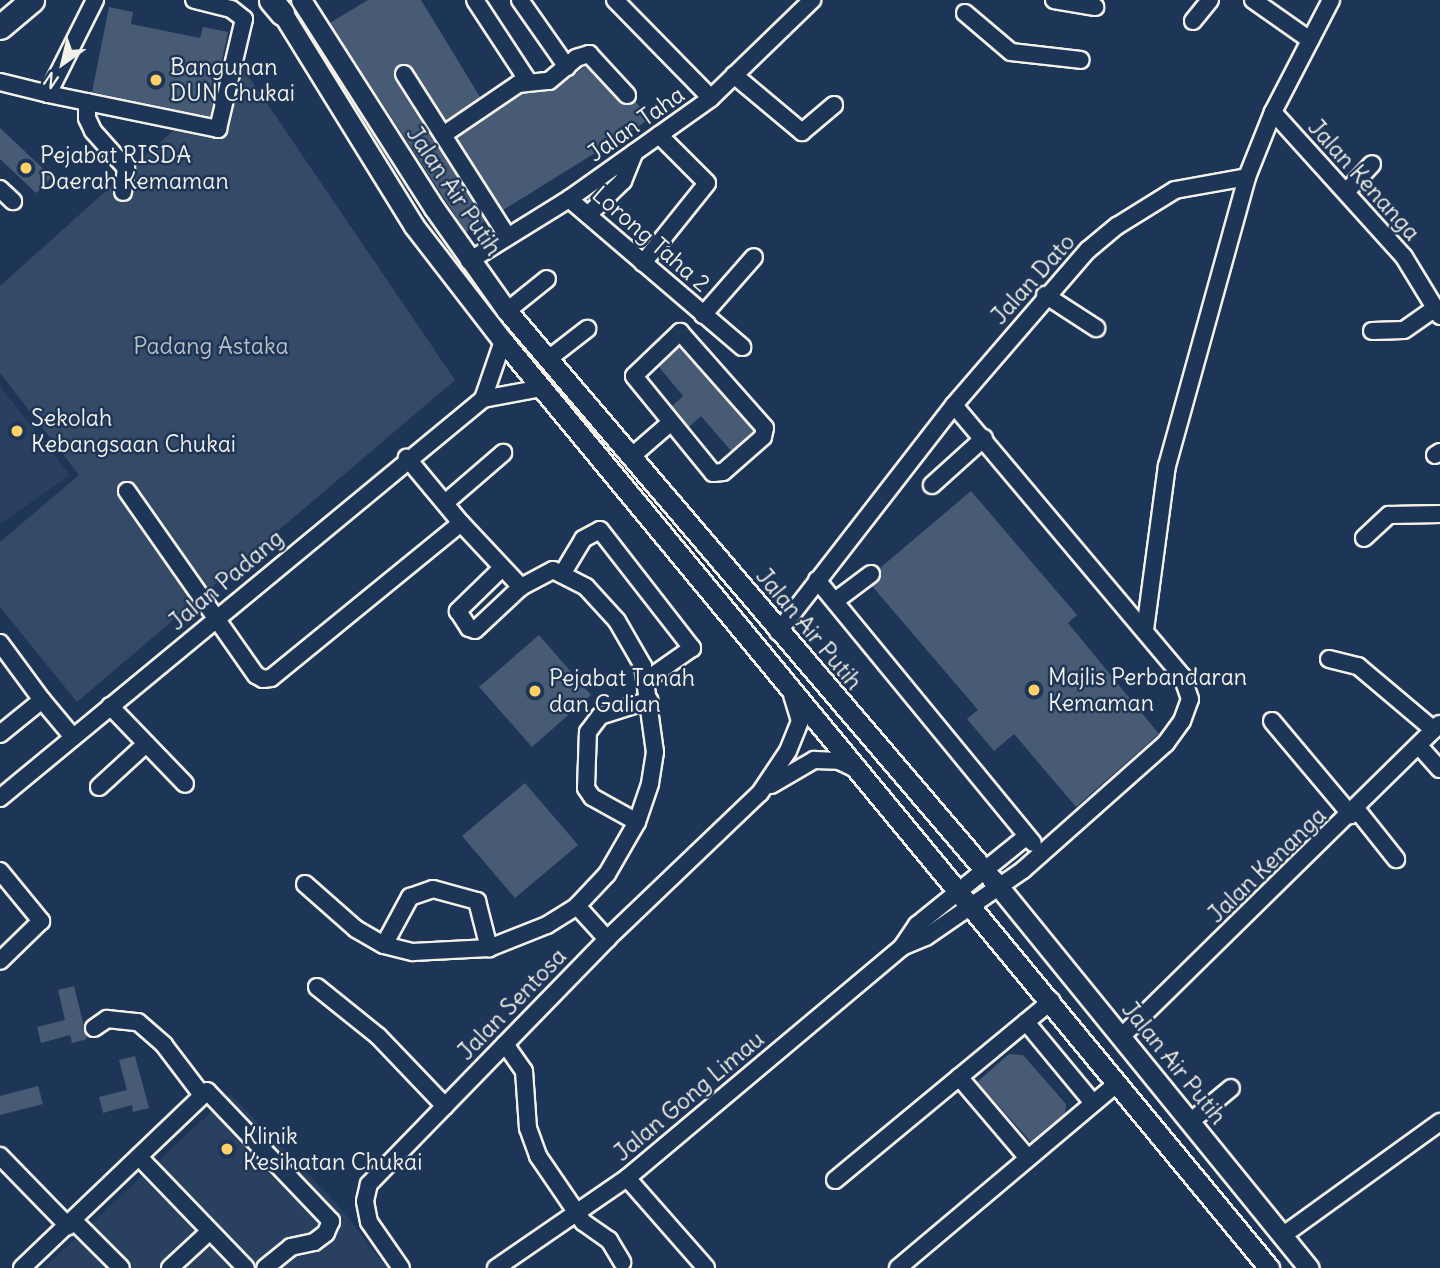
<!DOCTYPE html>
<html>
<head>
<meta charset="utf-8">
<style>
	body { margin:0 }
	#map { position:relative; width:1440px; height:1268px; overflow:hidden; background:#1d3557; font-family:Delius,sans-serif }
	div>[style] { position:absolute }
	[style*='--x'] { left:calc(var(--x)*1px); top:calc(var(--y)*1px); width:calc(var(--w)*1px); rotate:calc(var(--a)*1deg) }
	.built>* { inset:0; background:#2a4060 }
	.green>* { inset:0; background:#354a67 }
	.building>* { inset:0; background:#485b74 }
	.roads { filter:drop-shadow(2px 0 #f4f1e8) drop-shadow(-2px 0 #f4f1e8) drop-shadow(0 2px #f4f1e8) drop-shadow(0 -2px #f4f1e8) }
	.minor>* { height:16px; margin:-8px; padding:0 8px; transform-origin:8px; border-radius:8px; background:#1d3557 }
	.major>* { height:19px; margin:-9.5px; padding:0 9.5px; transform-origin:9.5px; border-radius:9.5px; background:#1d3557 }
	.highway>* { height:23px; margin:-11.5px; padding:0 11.5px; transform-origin:11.5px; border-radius:11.5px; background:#1d3557 }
	.dots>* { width:19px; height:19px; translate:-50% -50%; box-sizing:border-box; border:4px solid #1d3557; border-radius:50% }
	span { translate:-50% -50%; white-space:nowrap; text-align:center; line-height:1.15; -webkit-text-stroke:5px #1d3557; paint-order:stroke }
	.poi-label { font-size:23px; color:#f4f1e8 }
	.left { translate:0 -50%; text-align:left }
	.street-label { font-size:23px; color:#f4f1e8 }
	.park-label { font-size:23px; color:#bbbfc1 }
	.north { position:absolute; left:28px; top:28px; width:70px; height:70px; -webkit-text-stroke:5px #1d3557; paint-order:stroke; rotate:214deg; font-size:19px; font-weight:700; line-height:28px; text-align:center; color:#f4f1e8 }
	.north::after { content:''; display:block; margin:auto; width:24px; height:32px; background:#f4f1e8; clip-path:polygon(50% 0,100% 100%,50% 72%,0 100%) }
</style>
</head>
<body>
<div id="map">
	<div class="built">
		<i style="clip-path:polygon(0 386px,70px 475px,0 524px)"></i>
		<i style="clip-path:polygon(230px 1094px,337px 1204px,387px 1268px,44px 1268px)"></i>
	</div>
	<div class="green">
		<i style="clip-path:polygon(243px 68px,455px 380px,77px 702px,0 607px,0 542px,79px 475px,0 373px,0 286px)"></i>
	</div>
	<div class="building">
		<i style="clip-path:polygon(368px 0,421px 0,480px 97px,446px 120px,412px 68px,403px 64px,394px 70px,395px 80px,485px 221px,466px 232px,330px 23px)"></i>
		<i style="clip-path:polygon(109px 7px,133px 12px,131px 24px,200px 38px,203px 27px,228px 32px,210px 117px,92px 92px)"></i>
		<i style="clip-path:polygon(586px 66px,620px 103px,629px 105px,635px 101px,650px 119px,503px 210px,457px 138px,522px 94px,555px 89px)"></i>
		<i style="clip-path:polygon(0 128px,52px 177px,36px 193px,0 159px)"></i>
		<i style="clip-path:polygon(679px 347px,754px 431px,731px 451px,701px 416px,689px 427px,672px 406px,683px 396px,659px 367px)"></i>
		<i style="clip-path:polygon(971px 491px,1077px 615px,1068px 623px,1159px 734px,1076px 807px,1014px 734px,994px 751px,967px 719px,978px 710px,872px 586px,881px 577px,880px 568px)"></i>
		<i style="clip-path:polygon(539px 635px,591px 695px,532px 747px,479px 687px)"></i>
		<i style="clip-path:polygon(525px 783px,578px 845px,515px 898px,462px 836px)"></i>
		<i style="clip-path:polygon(74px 986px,87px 1039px,72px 1043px,70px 1035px,41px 1043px,37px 1027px,65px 1020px,58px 990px)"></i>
		<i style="clip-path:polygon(1009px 1054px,1023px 1055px,1066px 1104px,1065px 1114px,1031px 1142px,977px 1082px)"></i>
		<i style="clip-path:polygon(135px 1056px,149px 1108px,133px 1112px,132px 1105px,103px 1113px,99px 1097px,127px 1090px,119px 1060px)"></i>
		<i style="clip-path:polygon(38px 1086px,43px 1104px,0 1115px,0 1096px)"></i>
	</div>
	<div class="roads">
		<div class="minor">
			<i style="--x:95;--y:0;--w:105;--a:116.6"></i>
			<i style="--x:48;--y:94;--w:174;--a:11.6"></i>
			<i style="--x:218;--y:129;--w:113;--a:-76.7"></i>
			<i style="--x:244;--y:19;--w:16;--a:-142"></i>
			<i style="--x:231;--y:9;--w:38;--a:-166"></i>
			<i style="--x:475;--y:0;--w:97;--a:56.8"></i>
			<i style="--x:520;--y:0;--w:82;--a:55"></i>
			<i style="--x:615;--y:0;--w:137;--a:45.6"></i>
			<i style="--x:1054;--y:0;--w:42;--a:9.7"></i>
			<i style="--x:1253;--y:0;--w:70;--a:35.1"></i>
			<i style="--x:965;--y:13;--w:60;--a:40.3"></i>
			<i style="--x:1011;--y:52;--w:70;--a:6.5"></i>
			<i style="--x:1193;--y:21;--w:27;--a:-51"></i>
			<i style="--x:404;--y:74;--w:193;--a:57.5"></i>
			<i style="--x:734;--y:75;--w:89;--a:40"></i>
			<i style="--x:802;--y:132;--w:42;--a:-40.2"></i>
			<i style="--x:0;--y:82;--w:49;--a:14"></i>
			<i style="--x:87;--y:102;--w:16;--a:90"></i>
			<i style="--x:87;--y:118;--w:14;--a:65"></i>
			<i style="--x:93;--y:131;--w:50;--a:48.3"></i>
			<i style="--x:126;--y:168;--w:24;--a:97"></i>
			<i style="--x:1273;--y:112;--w:195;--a:47.9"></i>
			<i style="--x:1404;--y:257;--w:69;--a:58.6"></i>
			<i style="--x:443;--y:135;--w:91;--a:-34.2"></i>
			<i style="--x:518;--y:84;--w:31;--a:-6"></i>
			<i style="--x:549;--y:81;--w:35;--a:-40"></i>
			<i style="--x:576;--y:58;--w:14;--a:-17"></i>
			<i style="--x:589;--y:54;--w:56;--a:47.2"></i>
			<i style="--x:0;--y:189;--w:18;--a:43"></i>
			<i style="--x:1346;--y:192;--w:38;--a:-47"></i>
			<i style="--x:569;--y:199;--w:228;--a:40.5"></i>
			<i style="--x:588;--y:215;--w:49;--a:-44.2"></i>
			<i style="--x:623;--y:181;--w:31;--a:-68"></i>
			<i style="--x:469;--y:261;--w:118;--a:-31.8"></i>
			<i style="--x:569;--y:199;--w:174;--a:-35.4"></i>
			<i style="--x:711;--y:98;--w:141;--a:-44.1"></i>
			<i style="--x:643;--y:263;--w:102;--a:-51.3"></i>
			<i style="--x:707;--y:183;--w:68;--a:-135"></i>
			<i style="--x:1045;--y:295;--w:61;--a:32.9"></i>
			<i style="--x:507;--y:311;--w:51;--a:-38.7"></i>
			<i style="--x:703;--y:315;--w:77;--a:-48.7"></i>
			<i style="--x:1372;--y:331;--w:32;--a:-2"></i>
			<i style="--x:1404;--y:330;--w:39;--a:-35"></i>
			<i style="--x:680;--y:332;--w:128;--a:48.5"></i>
			<i style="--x:765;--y:428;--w:9;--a:103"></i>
			<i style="--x:763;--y:437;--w:53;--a:138.8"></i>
			<i style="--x:723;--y:472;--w:10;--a:174"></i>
			<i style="--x:713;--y:473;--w:125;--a:-129.2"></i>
			<i style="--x:634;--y:376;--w:64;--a:-43.7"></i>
			<i style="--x:547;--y:360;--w:51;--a:-37.8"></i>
			<i style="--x:483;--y:399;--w:61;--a:-71"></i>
			<i style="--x:1435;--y:455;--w:6;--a:-31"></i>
			<i style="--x:632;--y:456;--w:50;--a:-41"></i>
			<i style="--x:932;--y:485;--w:70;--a:-42.1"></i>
			<i style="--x:127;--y:491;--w:225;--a:55"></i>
			<i style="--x:256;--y:675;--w:8;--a:30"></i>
			<i style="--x:263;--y:679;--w:8;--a:-7"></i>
			<i style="--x:271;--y:678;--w:245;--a:-39.2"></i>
			<i style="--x:461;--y:523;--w:85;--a:-129.7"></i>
			<i style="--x:445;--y:503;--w:77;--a:-40.8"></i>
			<i style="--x:461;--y:523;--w:88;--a:46.8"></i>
			<i style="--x:521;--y:587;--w:36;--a:-28"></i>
			<i style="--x:553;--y:570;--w:37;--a:27"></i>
			<i style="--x:586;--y:587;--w:46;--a:47.6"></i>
			<i style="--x:617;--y:621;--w:52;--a:60"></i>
			<i style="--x:643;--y:666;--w:87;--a:82.1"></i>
			<i style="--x:655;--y:752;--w:32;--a:99"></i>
			<i style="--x:650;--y:784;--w:40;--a:108.9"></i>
			<i style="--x:637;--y:822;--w:60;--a:120"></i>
			<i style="--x:607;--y:874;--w:44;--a:133.2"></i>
			<i style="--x:577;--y:906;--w:45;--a:47.7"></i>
			<i style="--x:1364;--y:538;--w:34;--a:-43"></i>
			<i style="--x:1389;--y:515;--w:51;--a:-1.1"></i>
			<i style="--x:502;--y:568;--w:62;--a:135.7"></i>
			<i style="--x:458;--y:611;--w:20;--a:57"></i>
			<i style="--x:469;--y:628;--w:6;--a:18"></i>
			<i style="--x:475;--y:630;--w:63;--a:-43.1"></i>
			<i style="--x:564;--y:571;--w:37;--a:-59"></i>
			<i style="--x:583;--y:539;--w:19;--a:-28"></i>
			<i style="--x:600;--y:530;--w:150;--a:52.1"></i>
			<i style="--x:692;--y:648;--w:57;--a:144.9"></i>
			<i style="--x:817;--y:580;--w:340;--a:50.6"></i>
			<i style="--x:835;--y:601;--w:45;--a:-36.9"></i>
			<i style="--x:1145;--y:630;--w:165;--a:-82.4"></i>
			<i style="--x:1167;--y:466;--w:300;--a:-74.5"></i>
			<i style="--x:778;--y:632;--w:287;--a:-52.2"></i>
			<i style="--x:954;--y:405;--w:205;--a:-49.2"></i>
			<i style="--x:1088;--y:250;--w:38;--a:-40"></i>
			<i style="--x:1117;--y:226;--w:68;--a:-31.8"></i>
			<i style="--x:1175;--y:190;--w:73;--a:-10.2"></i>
			<i style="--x:1247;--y:177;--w:70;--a:-68.2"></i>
			<i style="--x:1273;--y:112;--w:126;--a:-62.6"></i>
			<i style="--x:0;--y:643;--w:71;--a:53.6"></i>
			<i style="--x:1329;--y:659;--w:30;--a:14"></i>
			<i style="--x:1358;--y:666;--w:99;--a:40.1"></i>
			<i style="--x:110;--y:706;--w:108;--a:46.1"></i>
			<i style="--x:1272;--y:721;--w:123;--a:50"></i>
			<i style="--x:0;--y:734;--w:54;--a:-39"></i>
			<i style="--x:42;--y:700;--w:48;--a:50"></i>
			<i style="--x:1419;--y:746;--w:31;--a:48"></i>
			<i style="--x:771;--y:785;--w:50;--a:-30.2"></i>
			<i style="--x:814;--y:760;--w:25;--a:2"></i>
			<i style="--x:839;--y:761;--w:21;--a:25"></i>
			<i style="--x:99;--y:787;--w:64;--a:-42.5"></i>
			<i style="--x:0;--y:798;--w:626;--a:-39.56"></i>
			<i style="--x:483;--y:399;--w:60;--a:-10.6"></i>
			<i style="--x:1357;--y:810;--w:63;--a:51.5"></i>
			<i style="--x:637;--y:822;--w:51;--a:-150.9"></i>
			<i style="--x:592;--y:797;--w:11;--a:-124"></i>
			<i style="--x:586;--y:788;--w:56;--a:-88"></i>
			<i style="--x:588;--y:732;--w:20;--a:-53"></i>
			<i style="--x:600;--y:716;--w:52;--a:-17.7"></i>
			<i style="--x:0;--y:871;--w:65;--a:50.6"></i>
			<i style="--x:41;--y:921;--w:57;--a:135.7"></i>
			<i style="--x:305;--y:884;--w:68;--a:41.4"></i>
			<i style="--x:356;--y:929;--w:32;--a:30"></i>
			<i style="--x:384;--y:945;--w:30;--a:14"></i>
			<i style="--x:413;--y:952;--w:76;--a:-3"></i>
			<i style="--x:489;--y:948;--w:62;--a:-21.6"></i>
			<i style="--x:547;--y:925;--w:36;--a:-32"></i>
			<i style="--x:384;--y:945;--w:55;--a:-61.6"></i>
			<i style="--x:410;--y:897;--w:24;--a:-19"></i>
			<i style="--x:433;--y:889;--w:46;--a:15.3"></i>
			<i style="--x:477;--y:901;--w:49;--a:75.7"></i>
			<i style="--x:902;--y:947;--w:26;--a:-23"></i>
			<i style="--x:926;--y:937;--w:118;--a:-34.6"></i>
			<i style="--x:1023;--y:870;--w:191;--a:-41.6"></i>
			<i style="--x:1166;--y:743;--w:27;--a:-54"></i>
			<i style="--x:1182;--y:721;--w:23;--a:-70"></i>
			<i style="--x:1190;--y:699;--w:24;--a:-109"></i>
			<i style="--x:1182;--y:676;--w:354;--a:-130.1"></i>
			<i style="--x:317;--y:987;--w:78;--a:38.8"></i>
			<i style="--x:378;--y:1036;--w:97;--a:46.3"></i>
			<i style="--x:1026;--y:1022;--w:105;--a:50.4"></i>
			<i style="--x:94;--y:1028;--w:16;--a:-35"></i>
			<i style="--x:107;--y:1019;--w:31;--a:6"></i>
			<i style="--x:138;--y:1022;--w:35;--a:41"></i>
			<i style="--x:164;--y:1045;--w:63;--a:52.8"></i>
			<i style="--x:1122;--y:1036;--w:445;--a:-44.5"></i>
			<i style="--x:505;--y:1044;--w:33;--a:55"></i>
			<i style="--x:524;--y:1071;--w:57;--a:86"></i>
			<i style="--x:528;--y:1128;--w:30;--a:70"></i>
			<i style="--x:538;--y:1156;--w:80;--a:55.7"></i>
			<i style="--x:583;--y:1222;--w:32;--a:35"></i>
			<i style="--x:609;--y:1240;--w:26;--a:59"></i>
			<i style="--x:959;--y:1077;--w:106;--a:49.6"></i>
			<i style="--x:1190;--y:1122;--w:53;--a:-39.7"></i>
			<i style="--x:0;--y:1156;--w:98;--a:45.8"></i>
			<i style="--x:139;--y:1157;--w:154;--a:46.1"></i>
			<i style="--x:627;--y:1178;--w:120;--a:48.7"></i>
			<i style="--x:835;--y:1180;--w:281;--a:-39.6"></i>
			<i style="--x:74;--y:1221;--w:66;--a:45"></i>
			<i style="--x:1282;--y:1236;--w:195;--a:-35.8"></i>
			<i style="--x:22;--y:1268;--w:256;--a:-43.7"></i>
			<i style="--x:207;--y:1091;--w:180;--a:46.4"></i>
			<i style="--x:331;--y:1221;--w:13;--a:113"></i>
			<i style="--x:326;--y:1233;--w:15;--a:143"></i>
			<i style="--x:314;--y:1242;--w:24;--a:168"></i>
			<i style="--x:291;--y:1247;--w:33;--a:141"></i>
			<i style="--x:170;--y:1268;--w:54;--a:-42.8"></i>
			<i style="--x:401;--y:1268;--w:56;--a:-124.8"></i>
			<i style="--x:369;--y:1222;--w:21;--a:-101"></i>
			<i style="--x:365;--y:1201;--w:17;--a:-77"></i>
			<i style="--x:369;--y:1184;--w:342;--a:-45.8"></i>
			<i style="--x:607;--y:939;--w:211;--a:-43.7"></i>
			<i style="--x:760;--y:793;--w:50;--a:-56.3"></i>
			<i style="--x:788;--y:751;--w:32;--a:-68"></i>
			<i style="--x:800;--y:721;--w:27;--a:-107"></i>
			<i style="--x:496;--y:1268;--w:159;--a:-34.5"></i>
			<i style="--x:627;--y:1178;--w:359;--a:-40"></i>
			<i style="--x:902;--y:947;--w:27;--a:-56"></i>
			<i style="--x:917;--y:925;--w:141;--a:-39"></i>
			<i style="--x:898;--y:1268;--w:287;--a:-40.1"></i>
		</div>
		<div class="major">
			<i style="--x:301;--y:0;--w:247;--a:57.4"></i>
			<i style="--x:434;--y:208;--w:126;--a:54.7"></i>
			<i style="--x:507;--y:311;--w:758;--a:49.5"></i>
			<i style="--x:999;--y:887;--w:491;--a:50.9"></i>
			<i style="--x:275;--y:1;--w:264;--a:58.3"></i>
			<i style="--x:414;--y:226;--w:145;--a:52.3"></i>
			<i style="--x:503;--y:341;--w:1203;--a:50.43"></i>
		</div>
		<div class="highway">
			<i style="--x:271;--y:0;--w:17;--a:50"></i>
			<i style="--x:0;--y:27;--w:42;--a:-40.2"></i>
		</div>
	</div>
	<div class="dots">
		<i style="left:156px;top:80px;background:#ffd166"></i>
		<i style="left:26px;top:168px;background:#ffd166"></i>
		<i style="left:17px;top:431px;background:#ffd166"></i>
		<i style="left:1034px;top:690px;background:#ffd166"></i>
		<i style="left:535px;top:691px;background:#ffd166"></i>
		<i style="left:227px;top:1149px;background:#ffd166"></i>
	</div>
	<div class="poi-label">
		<span class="left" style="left:170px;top:80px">Bangunan<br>DUN Chukai</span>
		<span class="left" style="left:40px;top:168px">Pejabat RISDA<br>Daerah Kemaman</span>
		<span class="left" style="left:31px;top:431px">Sekolah<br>Kebangsaan Chukai</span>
		<span class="left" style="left:1048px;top:690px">Majlis Perbandaran<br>Kemaman</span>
		<span class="left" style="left:549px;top:691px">Pejabat Tanah<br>dan Galian</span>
		<span class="left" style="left:243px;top:1149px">Klinik<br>Kesihatan Chukai</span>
	</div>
	<div class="street-label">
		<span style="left:636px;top:124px;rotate:-35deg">Jalan Taha</span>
		<span style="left:1364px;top:180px;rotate:48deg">Jalan Kenanga</span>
		<span style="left:454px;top:191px;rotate:56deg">Jalan Air Putih</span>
		<span style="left:651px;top:239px;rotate:41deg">Lorong Taha 2</span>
		<span style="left:1033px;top:279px;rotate:-48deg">Jalan Dato</span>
		<span style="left:226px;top:580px;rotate:-40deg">Jalan Padang</span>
		<span style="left:809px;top:629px;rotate:50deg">Jalan Air Putih</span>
		<span style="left:1267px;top:865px;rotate:-44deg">Jalan Kenanga</span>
		<span style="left:512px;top:1004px;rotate:-46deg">Jalan Sentosa</span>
		<span style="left:1174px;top:1063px;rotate:51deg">Jalan Air Putih</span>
		<span style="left:689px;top:1096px;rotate:-40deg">Jalan Gong Limau</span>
	</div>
	<div class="park-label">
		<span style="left:211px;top:346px">Padang Astaka</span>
	</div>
	<div class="north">N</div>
</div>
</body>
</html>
